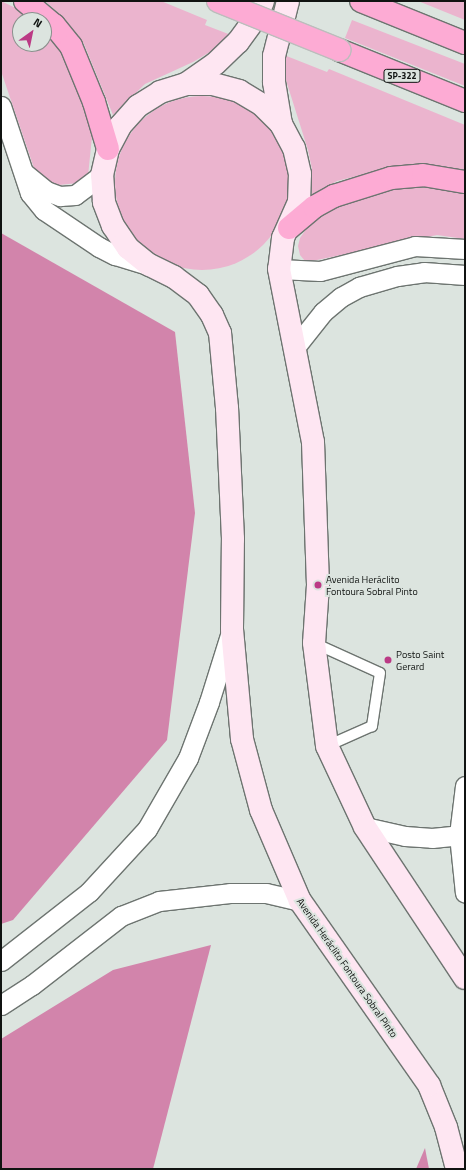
<!DOCTYPE html>
<html>
<head>
<meta charset="utf-8">
<style>
	body { margin:0 }
	#map { position:relative; width:466px; height:1170px; overflow:hidden; background:#dce4df; font-family:"Titillium Web",sans-serif }
	div>[style] { position:absolute }
	[style*='--x'] { left:calc(var(--x)*1px); top:calc(var(--y)*1px); width:calc(var(--w)*1px); rotate:calc(var(--a)*1deg) }
	.green>* { inset:0; background:#ebb4ce }
	.round { border-radius:50% }
	.forest>* { inset:0; background:#d284ab }
	.roads { filter:drop-shadow(1px 0 #6d7470) drop-shadow(-1px 0 #6d7470) drop-shadow(0 1px #6d7470) drop-shadow(0 -1px #6d7470) }
	.lane>* { height:10px; margin:-5px; padding:0 5px; transform-origin:5px; border-radius:5px; background:#fff }
	.street>* { height:19px; margin:-9.5px; padding:0 9.5px; transform-origin:9.5px; border-radius:9.5px; background:#fff }
	.secondary>* { height:22px; margin:-11px; padding:0 11px; transform-origin:11px; border-radius:11px; background:#fee6f2 }
	.highway>* { height:22px; margin:-11px; padding:0 11px; transform-origin:11px; border-radius:11px; background:#fdabd4 }
	.bridges { filter:drop-shadow(1px 0 #bcbdbc) drop-shadow(-1px 0 #bcbdbc) drop-shadow(0 1px #bcbdbc) drop-shadow(0 -1px #bcbdbc) }
	.highway-bridge>* { height:22px; margin:-11px; padding:0 11px; transform-origin:11px; border-radius:11px; background:#fdabd4 }
	.dots>* { width:11px; height:11px; translate:-50% -50%; box-sizing:border-box; border:2px solid #dce4df; border-radius:50% }
	span { translate:-50% -50%; white-space:nowrap; text-align:center; line-height:1.15; -webkit-text-stroke:4px #dce4df; paint-order:stroke }
	.shield-label span { padding:1px 3px; background:#dce4df; border:1px solid; border-radius:3px; -webkit-text-stroke-width:0 }
	.shield-label { font-size:9px; color:#101311; font-weight:700 }
	.poi-label { font-size:10px; color:#101311 }
	.left { translate:0 -50%; text-align:left }
	.street-label { font-size:10px; color:#101311 }
	.frame { position:absolute; inset:0; border:2px solid #101311; pointer-events:none }
	.north { position:absolute; left:12px; top:12px; width:40px; height:40px; box-sizing:border-box; background:#dce4df; border:1px solid #8a908d; border-radius:50%; rotate:33deg; font-size:11px; font-weight:700; line-height:16px; text-align:center; color:#101311 }
	.north::after { content:''; display:block; margin:auto; width:14px; height:18px; background:#bb3a85; clip-path:polygon(50% 0,100% 100%,50% 72%,0 100%) }
</style>
</head>
<body>
<div id="map">
	<div class="green">
		<i style="clip-path:polygon(1px 1px,24px 12px,33px 20px,20px 20px,20px 44px,44px 44px,44px 29px,55px 39px,67px 62px,83px 106px,92px 137px,88px 176px,78px 183px,59px 185px,44px 180px,34px 168px,1px 71px)"></i>
		<i style="clip-path:polygon(45px 1px,161px 1px,207px 20px,205px 25px,231px 35px,215px 49px,193px 62px,145px 84px,113px 115px,84px 44px,64px 18px)"></i>
		<i style="clip-path:polygon(418px 1px,465px 1px,465px 20px)"></i>
		<i style="clip-path:polygon(352px 20px,465px 64px,465px 86px,345px 38px)"></i>
		<i style="clip-path:polygon(284px 55px,327px 72px,329px 69px,465px 125px,465px 170px,425px 165px,397px 166px,337px 181px,312px 195px,312px 169px,308px 150px,284px 74px)"></i>
		<i class="round" style="left:115px;top:96px;width:174px;height:174px"></i>
		<i style="clip-path:polygon(405px 187px,432px 188px,465px 194px,465px 239px,437px 235px,317px 260px,305px 261px,300px 255px,298px 246px,300px 238px,307px 228px,323px 215px,345px 204px,377px 193px)"></i>
	</div>
	<div class="forest">
		<i style="clip-path:polygon(1px 233px,175px 332px,195px 513px,167px 740px,13px 920px,1px 924px)"></i>
		<i style="clip-path:polygon(211px 945px,153px 1169px,1px 1169px,1px 1039px,113px 970px)"></i>
		<i style="clip-path:polygon(425px 1148px,429px 1169px,416px 1169px)"></i>
	</div>
	<div class="roads">
		<div class="lane">
			<i style="--x:314;--y:643;--w:72;--a:24.4"></i>
			<i style="--x:380;--y:673;--w:54;--a:98.6"></i>
			<i style="--x:372;--y:726;--w:49;--a:156"></i>
		</div>
		<div class="street">
			<i style="--x:1;--y:106;--w:92;--a:71.6"></i>
			<i style="--x:30;--y:193;--w:22;--a:51"></i>
			<i style="--x:44;--y:210;--w:66;--a:33.9"></i>
			<i style="--x:99;--y:247;--w:18;--a:27"></i>
			<i style="--x:115;--y:255;--w:34;--a:17"></i>
			<i style="--x:24;--y:173;--w:28;--a:39"></i>
			<i style="--x:46;--y:191;--w:15;--a:20"></i>
			<i style="--x:60;--y:196;--w:15;--a:-4"></i>
			<i style="--x:75;--y:195;--w:34;--a:-37"></i>
			<i style="--x:279;--y:269;--w:41;--a:2.8"></i>
			<i style="--x:320;--y:271;--w:98;--a:-14.7"></i>
			<i style="--x:415;--y:246;--w:50;--a:3.4"></i>
			<i style="--x:296;--y:346;--w:43;--a:-51.5"></i>
			<i style="--x:323;--y:312;--w:23;--a:-40"></i>
			<i style="--x:341;--y:297;--w:21;--a:-29"></i>
			<i style="--x:359;--y:287;--w:40;--a:-16"></i>
			<i style="--x:397;--y:276;--w:27;--a:-8"></i>
			<i style="--x:424;--y:272;--w:41;--a:4.2"></i>
			<i style="--x:465;--y:786;--w:49;--a:97"></i>
			<i style="--x:459;--y:835;--w:58;--a:84.1"></i>
			<i style="--x:365;--y:827;--w:41;--a:12.7"></i>
			<i style="--x:405;--y:836;--w:27;--a:4"></i>
			<i style="--x:432;--y:838;--w:27;--a:-6"></i>
			<i style="--x:1;--y:961;--w:112;--a:-38.1"></i>
			<i style="--x:89;--y:892;--w:86;--a:-47.4"></i>
			<i style="--x:147;--y:829;--w:82;--a:-60"></i>
			<i style="--x:188;--y:758;--w:60;--a:-69.4"></i>
			<i style="--x:209;--y:702;--w:73;--a:-72.6"></i>
			<i style="--x:1;--y:1005;--w:37;--a:-33"></i>
			<i style="--x:32;--y:985;--w:113;--a:-37.8"></i>
			<i style="--x:121;--y:916;--w:41;--a:-21.5"></i>
			<i style="--x:159;--y:901;--w:71;--a:-6.4"></i>
			<i style="--x:230;--y:893;--w:36;--a:0"></i>
			<i style="--x:266;--y:893;--w:35;--a:13"></i>
		</div>
		<div class="secondary">
			<i style="--x:186;--y:84;--w:35;--a:-35"></i>
			<i style="--x:215;--y:64;--w:32;--a:-44"></i>
			<i style="--x:238;--y:42;--w:31;--a:-54"></i>
			<i style="--x:256;--y:17;--w:17;--a:-66"></i>
			<i style="--x:281;--y:124;--w:43;--a:-99.5"></i>
			<i style="--x:274;--y:82;--w:26;--a:-90"></i>
			<i style="--x:274;--y:56;--w:57;--a:-75.7"></i>
			<i style="--x:457;--y:1169;--w:43;--a:-104.7"></i>
			<i style="--x:446;--y:1127;--w:45;--a:-112"></i>
			<i style="--x:429;--y:1085;--w:225;--a:-125"></i>
			<i style="--x:300;--y:901;--w:99;--a:-113.2"></i>
			<i style="--x:261;--y:810;--w:73;--a:-105"></i>
			<i style="--x:242;--y:739;--w:110;--a:-95.2"></i>
			<i style="--x:232;--y:629;--w:90;--a:-89.4"></i>
			<i style="--x:233;--y:539;--w:131;--a:-92.6"></i>
			<i style="--x:227;--y:408;--w:75;--a:-95.3"></i>
			<i style="--x:220;--y:333;--w:20;--a:-114"></i>
			<i style="--x:212;--y:315;--w:24;--a:-125"></i>
			<i style="--x:198;--y:295;--w:30;--a:-143"></i>
			<i style="--x:174;--y:277;--w:28;--a:-154"></i>
			<i style="--x:149;--y:265;--w:27;--a:-141"></i>
			<i style="--x:128;--y:248;--w:27;--a:-124"></i>
			<i style="--x:113;--y:226;--w:26;--a:-111"></i>
			<i style="--x:104;--y:202;--w:27;--a:-94"></i>
			<i style="--x:102;--y:175;--w:27;--a:-77"></i>
			<i style="--x:108;--y:149;--w:26;--a:-62"></i>
			<i style="--x:120;--y:126;--w:27;--a:-48"></i>
			<i style="--x:138;--y:106;--w:26;--a:-32"></i>
			<i style="--x:160;--y:92;--w:27;--a:-17"></i>
			<i style="--x:186;--y:84;--w:27;--a:0"></i>
			<i style="--x:213;--y:84;--w:27;--a:15"></i>
			<i style="--x:239;--y:91;--w:27;--a:31"></i>
			<i style="--x:262;--y:105;--w:27;--a:45"></i>
			<i style="--x:281;--y:124;--w:27;--a:62"></i>
			<i style="--x:294;--y:148;--w:27;--a:77"></i>
			<i style="--x:300;--y:174;--w:28;--a:92"></i>
			<i style="--x:299;--y:202;--w:39;--a:114"></i>
			<i style="--x:283;--y:238;--w:31;--a:97"></i>
			<i style="--x:279;--y:269;--w:176;--a:78.9"></i>
			<i style="--x:313;--y:442;--w:143;--a:88"></i>
			<i style="--x:318;--y:585;--w:58;--a:93.9"></i>
			<i style="--x:314;--y:643;--w:104;--a:82.8"></i>
			<i style="--x:327;--y:746;--w:89;--a:64.9"></i>
			<i style="--x:365;--y:827;--w:181;--a:56.5"></i>
		</div>
		<div class="highway">
			<i style="--x:25;--y:1;--w:38;--a:40"></i>
			<i style="--x:54;--y:25;--w:27;--a:51"></i>
			<i style="--x:71;--y:46;--w:61;--a:67.7"></i>
			<i style="--x:94;--y:102;--w:49;--a:73.4"></i>
			<i style="--x:361;--y:1;--w:112;--a:22"></i>
			<i style="--x:339;--y:50;--w:136;--a:22"></i>
			<i style="--x:289;--y:228;--w:33;--a:-40"></i>
			<i style="--x:314;--y:207;--w:23;--a:-29"></i>
			<i style="--x:334;--y:196;--w:60;--a:-17.5"></i>
			<i style="--x:391;--y:178;--w:32;--a:-5"></i>
			<i style="--x:423;--y:175;--w:43;--a:9.5"></i>
		</div>
	</div>
	<div class="bridges">
		<div class="highway-bridge">
			<i style="--x:218;--y:1;--w:131;--a:22"></i>
		</div>
	</div>
	<div class="dots">
		<i style="left:318px;top:585px;background:#bb3a85"></i>
		<i style="left:388px;top:660px;background:#bb3a85"></i>
	</div>
	<div class="shield-label">
		<span style="left:402px;top:76px">SP-322</span>
	</div>
	<div class="poi-label">
		<span class="left" style="left:326px;top:585px">Avenida Heráclito<br>Fontoura Sobral Pinto</span>
		<span class="left" style="left:396px;top:660px">Posto Saint<br>Gerard</span>
	</div>
	<div class="street-label">
		<span style="left:347px;top:968px;rotate:55deg">Avenida Heráclito Fontoura Sobral Pinto</span>
	</div>
	<div class="frame"></div>
	<div class="north">N</div>
</div>
</body>
</html>
